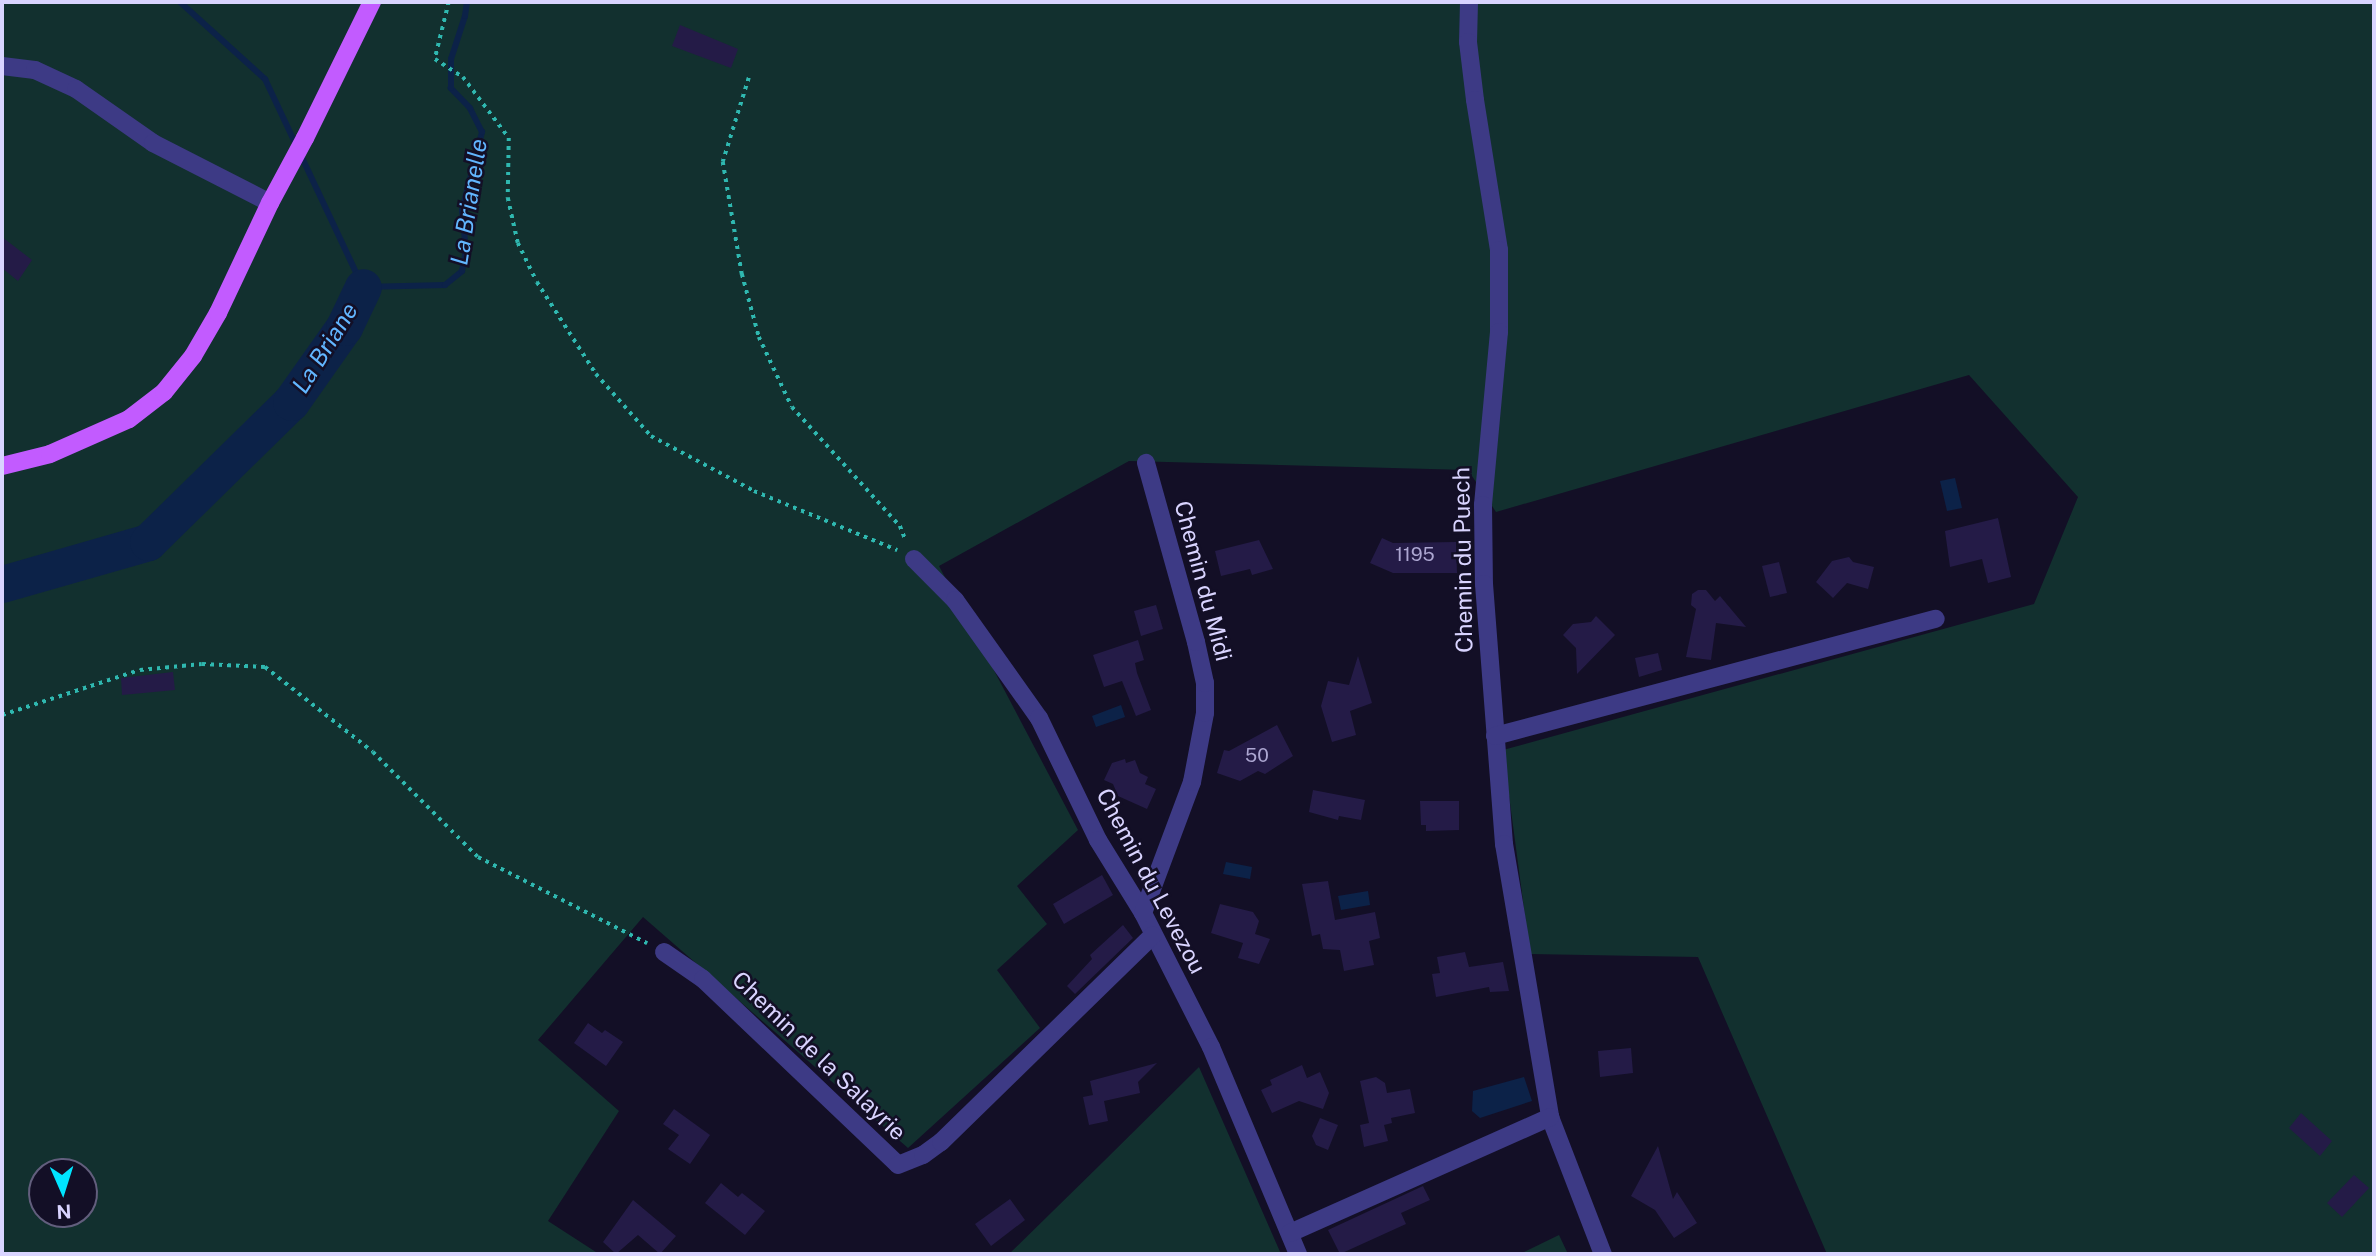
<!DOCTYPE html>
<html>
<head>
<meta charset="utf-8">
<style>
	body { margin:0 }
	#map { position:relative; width:2376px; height:1256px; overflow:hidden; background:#130f26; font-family:"Public Sans",sans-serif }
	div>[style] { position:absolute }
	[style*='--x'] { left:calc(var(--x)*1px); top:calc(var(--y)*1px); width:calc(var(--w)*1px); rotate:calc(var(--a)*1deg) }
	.green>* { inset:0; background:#12302f }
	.water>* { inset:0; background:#0c2248 }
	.stream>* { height:6px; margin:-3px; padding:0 3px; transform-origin:3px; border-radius:3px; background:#0c2248 }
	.river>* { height:37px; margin:-18.5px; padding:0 18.5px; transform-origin:18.5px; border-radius:18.5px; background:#0c2248 }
	.building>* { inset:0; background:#241b47 }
	.path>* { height:3.5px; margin-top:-1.75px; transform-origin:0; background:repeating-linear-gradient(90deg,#2fb8b0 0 3.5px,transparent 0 8.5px) }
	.minor>* { height:18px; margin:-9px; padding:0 9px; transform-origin:9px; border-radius:9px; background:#3d3a85 }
	.major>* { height:18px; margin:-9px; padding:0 9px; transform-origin:9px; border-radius:9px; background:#c25bff }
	span { translate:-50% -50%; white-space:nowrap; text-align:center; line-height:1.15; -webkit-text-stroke:5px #130f26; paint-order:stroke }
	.number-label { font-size:19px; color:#aca6d1 }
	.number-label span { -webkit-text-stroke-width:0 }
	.street-label { font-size:23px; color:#d9d4ff }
	.water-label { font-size:24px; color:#62b6ff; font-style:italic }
	.frame { position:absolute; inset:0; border:4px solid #d9d4ff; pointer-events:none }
	.north { position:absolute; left:28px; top:1158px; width:70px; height:70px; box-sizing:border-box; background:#130f26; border:2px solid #625e7d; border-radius:50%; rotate:177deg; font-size:19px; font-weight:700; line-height:28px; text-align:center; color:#d9d4ff }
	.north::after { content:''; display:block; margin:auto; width:24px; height:32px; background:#00e5ff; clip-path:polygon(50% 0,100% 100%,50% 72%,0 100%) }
</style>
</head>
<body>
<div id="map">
	<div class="green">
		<i style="clip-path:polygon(evenodd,2px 2px,2374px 2px,2374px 1254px,1827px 1254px,1698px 957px,1530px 954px,1503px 750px,2034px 604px,2078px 497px,1969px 375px,1496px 512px,1468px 470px,1129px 461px,939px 566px,1078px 830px,1017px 886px,1047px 924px,997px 970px,1040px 1028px,908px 1148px,643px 917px,538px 1040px,619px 1111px,548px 1221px,599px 1254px,2px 1254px,2px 2px,42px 1172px,84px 1172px,84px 1214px,42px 1214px,42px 1172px)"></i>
		<i style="clip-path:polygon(1199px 1067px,1281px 1254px,1009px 1254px,1104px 1161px)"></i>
		<i style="clip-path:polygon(1559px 1235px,1568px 1254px,1520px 1254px)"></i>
	</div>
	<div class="water">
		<i style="clip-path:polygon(1955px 478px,1962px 508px,1947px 511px,1940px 481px)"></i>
		<i style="clip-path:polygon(1121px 705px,1125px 717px,1096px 727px,1092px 716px)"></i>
		<i style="clip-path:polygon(1226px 862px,1252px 867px,1250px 879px,1223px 874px)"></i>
		<i style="clip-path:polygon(1368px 891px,1370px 905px,1341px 910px,1338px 896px)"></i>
		<i style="clip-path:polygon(1524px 1077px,1532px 1101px,1480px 1118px,1472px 1111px,1473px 1091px)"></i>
	</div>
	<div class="stream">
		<i style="--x:180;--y:2;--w:115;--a:42.2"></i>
		<i style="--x:265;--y:79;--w:230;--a:64.8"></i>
		<i style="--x:363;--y:287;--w:82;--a:-1.4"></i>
		<i style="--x:445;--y:285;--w:22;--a:-39"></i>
		<i style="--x:462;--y:271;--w:20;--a:-79"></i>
		<i style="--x:466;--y:251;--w:41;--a:-95.6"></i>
		<i style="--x:462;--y:210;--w:81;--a:-75.6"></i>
		<i style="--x:482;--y:132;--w:27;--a:-117"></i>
		<i style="--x:470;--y:108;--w:28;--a:-134"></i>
		<i style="--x:451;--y:88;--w:29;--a:-90"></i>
		<i style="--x:451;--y:59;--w:45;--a:-72"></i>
		<i style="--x:465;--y:16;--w:14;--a:-82"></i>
	</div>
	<div class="river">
		<i style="--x:2;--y:584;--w:152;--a:-16"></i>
		<i style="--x:148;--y:542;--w:200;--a:-44.4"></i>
		<i style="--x:291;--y:402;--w:92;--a:-54.8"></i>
		<i style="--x:344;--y:327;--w:44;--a:-64.6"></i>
	</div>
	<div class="building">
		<i style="clip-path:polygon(680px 25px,738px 49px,731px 68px,672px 46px)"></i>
		<i style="clip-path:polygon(2px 237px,32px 260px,18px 281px,2px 268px)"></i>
		<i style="clip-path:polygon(1998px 518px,2011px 577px,1988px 583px,1982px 559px,1950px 567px,1945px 531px)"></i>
		<i style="clip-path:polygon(1382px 538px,1393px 543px,1456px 542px,1457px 573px,1393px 573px,1370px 563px)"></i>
		<i style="clip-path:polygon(1259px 540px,1273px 569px,1252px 575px,1250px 569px,1221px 576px,1215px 551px)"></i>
		<i style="clip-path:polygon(1849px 557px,1853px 562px,1874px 567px,1868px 589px,1847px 583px,1833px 598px,1816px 582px,1832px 561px)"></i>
		<i style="clip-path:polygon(1779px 562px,1787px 593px,1770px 597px,1762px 566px)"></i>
		<i style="clip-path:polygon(1698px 590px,1706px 590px,1715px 601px,1720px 596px,1746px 627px,1716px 623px,1711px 660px,1686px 657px,1696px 609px,1691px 605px,1692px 594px)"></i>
		<i style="clip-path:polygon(1156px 605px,1163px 629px,1141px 636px,1134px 611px)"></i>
		<i style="clip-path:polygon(1596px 616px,1615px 635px,1577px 674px,1576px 648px,1563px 635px,1573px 624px,1591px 622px)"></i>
		<i style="clip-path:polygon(1138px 640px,1144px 660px,1135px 663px,1137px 673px,1151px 710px,1136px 716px,1122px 681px,1104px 687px,1093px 655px)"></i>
		<i style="clip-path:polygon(1658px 653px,1662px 670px,1639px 677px,1635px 658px)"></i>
		<i style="clip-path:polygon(1358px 656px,1372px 703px,1350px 711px,1356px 735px,1332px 742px,1321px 706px,1328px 681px,1349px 685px)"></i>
		<i style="clip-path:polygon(173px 672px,175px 690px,122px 695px,121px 678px)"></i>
		<i style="clip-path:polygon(1277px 725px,1293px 756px,1265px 774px,1258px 771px,1240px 781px,1217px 773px,1224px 750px,1229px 751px)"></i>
		<i style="clip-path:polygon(1125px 759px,1126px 763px,1135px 760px,1140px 773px,1148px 777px,1145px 784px,1156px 789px,1147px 809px,1118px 796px,1113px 784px,1104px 780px,1112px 763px)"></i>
		<i style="clip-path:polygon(1313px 790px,1365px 800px,1361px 820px,1339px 816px,1338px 820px,1309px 812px)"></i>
		<i style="clip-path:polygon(1420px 801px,1459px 801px,1459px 830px,1426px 831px,1426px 825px,1421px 825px)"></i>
		<i style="clip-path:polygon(1102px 875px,1113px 895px,1064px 924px,1053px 904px)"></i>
		<i style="clip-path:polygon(1328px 881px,1335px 920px,1375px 912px,1380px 938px,1369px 941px,1374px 965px,1344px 971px,1340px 950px,1323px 949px,1320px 934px,1312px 936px,1302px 884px)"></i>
		<i style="clip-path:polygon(1220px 904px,1253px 912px,1259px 921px,1255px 934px,1270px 939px,1259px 964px,1238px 958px,1243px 943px,1211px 933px)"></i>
		<i style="clip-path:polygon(1123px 925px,1133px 938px,1075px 994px,1067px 986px,1092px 959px,1090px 955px)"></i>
		<i style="clip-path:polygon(1465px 952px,1469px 967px,1503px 962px,1509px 991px,1490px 992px,1489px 987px,1436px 997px,1432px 974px,1440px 973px,1437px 957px)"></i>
		<i style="clip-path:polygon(588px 1023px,602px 1033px,605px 1030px,623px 1042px,606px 1066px,574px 1043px)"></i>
		<i style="clip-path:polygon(1631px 1048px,1633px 1073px,1600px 1077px,1598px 1051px)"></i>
		<i style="clip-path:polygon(1157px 1063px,1138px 1082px,1140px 1093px,1104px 1101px,1108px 1121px,1089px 1125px,1083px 1097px,1093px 1095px,1090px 1081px)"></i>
		<i style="clip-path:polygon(1302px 1065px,1307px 1078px,1320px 1072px,1329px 1093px,1323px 1109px,1299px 1101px,1272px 1113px,1261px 1090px,1272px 1085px,1270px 1080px)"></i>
		<i style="clip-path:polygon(1376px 1077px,1385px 1083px,1387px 1093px,1410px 1089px,1415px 1113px,1391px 1118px,1392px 1123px,1384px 1125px,1388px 1141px,1364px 1147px,1360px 1125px,1369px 1123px,1360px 1081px)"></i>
		<i style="clip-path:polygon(674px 1109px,710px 1135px,690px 1164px,668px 1149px,679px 1135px,663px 1124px)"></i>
		<i style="clip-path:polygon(2301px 1113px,2332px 1141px,2320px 1156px,2289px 1128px)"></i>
		<i style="clip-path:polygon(1320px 1118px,1338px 1125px,1328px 1150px,1316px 1145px,1312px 1136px)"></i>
		<i style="clip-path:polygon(1658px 1146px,1673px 1199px,1677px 1192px,1697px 1223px,1674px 1238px,1655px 1210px,1631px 1196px)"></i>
		<i style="clip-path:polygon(2354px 1175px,2369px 1188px,2342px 1217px,2327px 1203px)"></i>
		<i style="clip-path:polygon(721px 1183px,738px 1197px,742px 1193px,765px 1211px,745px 1235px,705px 1203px)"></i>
		<i style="clip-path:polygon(1423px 1186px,1430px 1200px,1401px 1213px,1406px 1224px,1340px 1254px,1328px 1230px)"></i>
		<i style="clip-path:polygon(1010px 1199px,1025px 1220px,991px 1246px,975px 1224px)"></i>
		<i style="clip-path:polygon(633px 1200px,676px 1236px,660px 1254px,638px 1235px,616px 1254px,603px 1242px)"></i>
	</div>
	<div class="path">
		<i style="--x:449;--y:2;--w:59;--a:103.8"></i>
		<i style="--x:435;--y:59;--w:33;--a:33"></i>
		<i style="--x:463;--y:77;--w:76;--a:53"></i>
		<i style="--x:509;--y:138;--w:60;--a:91"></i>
		<i style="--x:508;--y:198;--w:46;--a:77.5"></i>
		<i style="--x:518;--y:243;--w:43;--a:64"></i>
		<i style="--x:537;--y:282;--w:109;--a:57.3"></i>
		<i style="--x:596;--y:374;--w:83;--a:48.4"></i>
		<i style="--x:651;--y:436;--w:117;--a:28.1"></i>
		<i style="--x:754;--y:491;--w:155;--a:22.4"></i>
		<i style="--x:749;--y:78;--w:88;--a:107.2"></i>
		<i style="--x:723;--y:162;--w:114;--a:80.4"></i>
		<i style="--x:742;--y:274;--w:65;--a:74.9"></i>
		<i style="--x:759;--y:337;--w:77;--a:64.8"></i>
		<i style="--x:792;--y:407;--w:161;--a:47.8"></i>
		<i style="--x:900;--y:526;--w:16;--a:68"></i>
		<i style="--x:2;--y:715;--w:145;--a:-18.1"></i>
		<i style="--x:140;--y:670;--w:62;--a:-5.5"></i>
		<i style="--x:202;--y:664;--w:63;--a:2.7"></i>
		<i style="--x:265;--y:667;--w:137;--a:38.2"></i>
		<i style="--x:373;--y:752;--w:148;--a:45"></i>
		<i style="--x:478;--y:857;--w:190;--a:27"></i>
	</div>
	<div class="minor">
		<i style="--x:1469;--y:2;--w:40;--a:91.4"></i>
		<i style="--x:1468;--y:42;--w:58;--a:83.1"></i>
		<i style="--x:1475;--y:100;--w:152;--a:80.9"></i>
		<i style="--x:1499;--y:250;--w:82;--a:90"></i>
		<i style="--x:1499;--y:332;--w:174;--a:95.3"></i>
		<i style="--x:1483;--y:505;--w:79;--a:89.3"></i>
		<i style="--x:1484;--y:584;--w:261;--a:85.6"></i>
		<i style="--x:1504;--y:844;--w:277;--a:80.4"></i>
		<i style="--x:1550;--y:1117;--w:147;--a:68.9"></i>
		<i style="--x:2;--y:66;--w:33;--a:7"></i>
		<i style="--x:35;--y:70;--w:45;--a:24.9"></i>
		<i style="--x:76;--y:89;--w:94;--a:35"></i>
		<i style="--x:153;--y:143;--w:131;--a:27.1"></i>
		<i style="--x:914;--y:559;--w:58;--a:45"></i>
		<i style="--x:955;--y:600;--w:145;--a:54.6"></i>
		<i style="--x:1039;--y:718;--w:136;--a:64.2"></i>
		<i style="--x:1098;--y:840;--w:86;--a:58.3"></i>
		<i style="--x:1143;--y:913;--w:150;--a:63.1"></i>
		<i style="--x:1211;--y:1047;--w:225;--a:67.2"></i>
		<i style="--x:1495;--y:736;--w:456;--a:-14.9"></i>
		<i style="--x:1143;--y:913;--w:140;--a:-69.5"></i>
		<i style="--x:1192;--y:782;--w:70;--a:-79.3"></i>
		<i style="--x:1205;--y:713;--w:30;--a:-90"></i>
		<i style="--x:1205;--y:683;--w:42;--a:-102.4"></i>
		<i style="--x:1196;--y:642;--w:186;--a:-105.6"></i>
		<i style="--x:664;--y:952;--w:47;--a:34.7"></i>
		<i style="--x:703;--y:979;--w:269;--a:43.6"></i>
		<i style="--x:898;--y:1165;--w:27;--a:-22"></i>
		<i style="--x:923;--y:1155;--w:22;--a:-36"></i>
		<i style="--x:941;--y:1142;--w:296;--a:-44.3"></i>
		<i style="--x:1290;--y:1233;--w:285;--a:-24"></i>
	</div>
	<div class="major">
		<i style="--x:2;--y:466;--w:49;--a:-14"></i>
		<i style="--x:50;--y:454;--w:86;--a:-23.9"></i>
		<i style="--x:129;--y:419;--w:44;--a:-37.6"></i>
		<i style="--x:164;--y:392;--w:46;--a:-51.1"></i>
		<i style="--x:193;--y:356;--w:50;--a:-59.8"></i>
		<i style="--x:218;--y:313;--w:122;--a:-64.7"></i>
		<i style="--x:270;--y:203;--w:74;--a:-61.7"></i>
		<i style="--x:305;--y:138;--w:152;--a:-63.8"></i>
	</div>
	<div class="number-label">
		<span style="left:1415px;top:555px">1195</span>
		<span style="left:1257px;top:756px">50</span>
	</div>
	<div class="street-label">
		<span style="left:1463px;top:560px;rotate:-91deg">Chemin du Puech</span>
		<span style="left:1203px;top:581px;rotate:75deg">Chemin du Midi</span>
		<span style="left:1151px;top:881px;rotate:62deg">Chemin du Levezou</span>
		<span style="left:819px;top:1056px;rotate:44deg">Chemin de la Salayrie</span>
	</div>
	<div class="water-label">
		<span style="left:469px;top:202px;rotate:-81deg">La Brianelle</span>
		<span style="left:325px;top:348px;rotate:-58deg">La Briane</span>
	</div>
	<div class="frame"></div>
	<div class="north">N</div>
</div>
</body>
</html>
